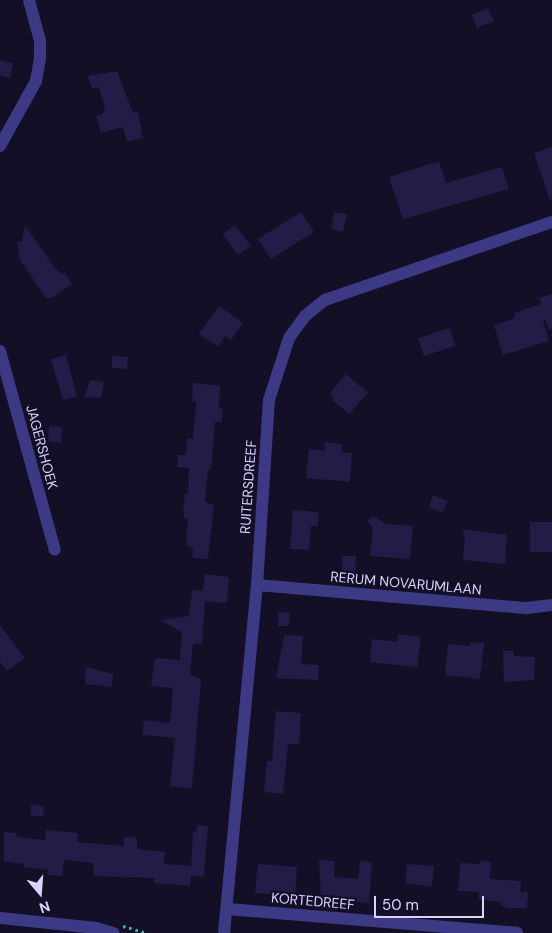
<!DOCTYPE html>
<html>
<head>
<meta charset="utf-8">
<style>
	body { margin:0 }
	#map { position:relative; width:552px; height:933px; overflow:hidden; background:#130f26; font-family:"DM Sans",sans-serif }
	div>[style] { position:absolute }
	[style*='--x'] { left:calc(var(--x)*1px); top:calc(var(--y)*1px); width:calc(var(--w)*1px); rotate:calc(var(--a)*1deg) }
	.building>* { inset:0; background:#241b47 }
	.path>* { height:2.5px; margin-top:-1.25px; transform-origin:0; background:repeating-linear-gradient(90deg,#2fb8b0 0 2.5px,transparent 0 6.5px) }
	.street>* { height:12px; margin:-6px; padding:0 6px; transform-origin:6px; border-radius:6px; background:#3d3a85 }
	span { translate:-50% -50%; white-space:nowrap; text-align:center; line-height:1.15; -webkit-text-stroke:4.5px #130f26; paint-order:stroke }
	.street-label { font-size:14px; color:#d9d4ff }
	.north { position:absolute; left:15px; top:868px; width:50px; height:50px; -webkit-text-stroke:4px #130f26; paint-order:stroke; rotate:162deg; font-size:14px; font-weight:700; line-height:20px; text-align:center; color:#d9d4ff }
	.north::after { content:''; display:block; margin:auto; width:18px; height:22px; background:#d9d4ff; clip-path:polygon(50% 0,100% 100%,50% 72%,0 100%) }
	.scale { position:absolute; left:374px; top:896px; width:110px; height:22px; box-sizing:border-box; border:2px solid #d9d4ff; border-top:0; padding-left:6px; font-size:15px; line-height:18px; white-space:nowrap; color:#d9d4ff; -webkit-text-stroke:4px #130f26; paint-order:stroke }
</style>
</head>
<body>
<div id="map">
	<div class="building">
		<i style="clip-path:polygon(488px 8px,494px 21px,477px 28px,472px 15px)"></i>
		<i style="clip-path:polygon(0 60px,13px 63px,10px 78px,0 76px)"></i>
		<i style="clip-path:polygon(117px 71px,133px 113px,138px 112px,143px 138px,127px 142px,123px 127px,101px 133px,96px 116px,103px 114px,105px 109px,99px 87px,92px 89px,88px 76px)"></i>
		<i style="clip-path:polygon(552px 147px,552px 199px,550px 200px,534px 153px)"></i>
		<i style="clip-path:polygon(439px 161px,446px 183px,502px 167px,509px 189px,403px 219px,389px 177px)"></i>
		<i style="clip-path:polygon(301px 212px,314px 232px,271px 259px,258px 239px)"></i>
		<i style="clip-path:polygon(334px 212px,347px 214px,343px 232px,331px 229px)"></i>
		<i style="clip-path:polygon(25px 225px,54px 267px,61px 274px,64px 272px,72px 284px,52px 298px,46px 298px,20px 260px,17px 242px,22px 241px)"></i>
		<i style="clip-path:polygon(235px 225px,251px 246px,238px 255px,223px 234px)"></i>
		<i style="clip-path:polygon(552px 294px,552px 329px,549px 330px,546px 320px,543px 321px,549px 341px,503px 355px,494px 325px,511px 320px,515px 317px,514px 313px,541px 304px,539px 298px)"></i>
		<i style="clip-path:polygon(219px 306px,243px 323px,231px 340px,225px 336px,218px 347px,199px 334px)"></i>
		<i style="clip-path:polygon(450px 328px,455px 346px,424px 356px,418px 338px)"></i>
		<i style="clip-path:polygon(66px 355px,77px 396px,63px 400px,51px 359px)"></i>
		<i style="clip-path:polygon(112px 356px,128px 357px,127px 369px,112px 368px)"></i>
		<i style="clip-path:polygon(346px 374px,368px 393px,349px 414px,332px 400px,335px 398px,330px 393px)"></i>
		<i style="clip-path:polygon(90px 380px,104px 382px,101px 398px,84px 397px)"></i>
		<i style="clip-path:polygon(193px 383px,220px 386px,219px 408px,223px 408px,222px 422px,215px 422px,211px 470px,208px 469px,205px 502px,214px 505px,208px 559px,192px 558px,193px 548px,186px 545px,188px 518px,184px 518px,183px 511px,185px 494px,188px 494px,189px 468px,177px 467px,178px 455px,186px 455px,187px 438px,193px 439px,196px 401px,192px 401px)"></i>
		<i style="clip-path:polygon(49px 426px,62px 427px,61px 443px,48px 441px)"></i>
		<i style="clip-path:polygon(325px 442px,342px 444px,341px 452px,352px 453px,350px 482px,306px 478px,309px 449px,324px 451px)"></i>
		<i style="clip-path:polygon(433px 495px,448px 501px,442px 513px,429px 507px)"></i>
		<i style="clip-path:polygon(293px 510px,319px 512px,318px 526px,311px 526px,309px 550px,290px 549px)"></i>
		<i style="clip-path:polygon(374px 516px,385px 524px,413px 526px,410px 559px,370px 556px,373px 528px,367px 521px)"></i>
		<i style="clip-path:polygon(530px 522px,552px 522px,552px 552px,530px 552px)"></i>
		<i style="clip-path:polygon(462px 529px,507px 535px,505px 564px,463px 560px,465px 537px)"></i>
		<i style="clip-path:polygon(342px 556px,356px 556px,355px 572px,342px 571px)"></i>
		<i style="clip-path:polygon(205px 574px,229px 577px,227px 603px,205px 601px,202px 644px,193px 644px,190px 675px,201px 679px,192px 789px,170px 786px,175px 738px,142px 735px,144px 720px,170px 723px,173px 688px,151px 686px,154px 662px,157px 658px,180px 660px,182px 632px,160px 620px,189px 616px,192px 590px,203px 591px)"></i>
		<i style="clip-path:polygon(278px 612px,290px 613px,289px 626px,278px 626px)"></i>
		<i style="clip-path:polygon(0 625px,25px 658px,7px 671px,0 662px)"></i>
		<i style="clip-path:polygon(398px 634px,421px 637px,417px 667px,370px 662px,372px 639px,397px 642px)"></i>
		<i style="clip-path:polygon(284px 635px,303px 636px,301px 664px,319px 665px,318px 680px,276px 678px)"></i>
		<i style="clip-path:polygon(470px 642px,484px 643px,480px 679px,445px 675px,448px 644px,470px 646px)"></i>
		<i style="clip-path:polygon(503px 651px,514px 651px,514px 656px,535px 657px,534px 680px,504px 682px)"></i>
		<i style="clip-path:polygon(86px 667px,113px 674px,112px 687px,85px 684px)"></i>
		<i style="clip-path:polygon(276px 711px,301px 713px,299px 745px,288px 744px,283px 794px,264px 792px,267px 761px,272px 761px)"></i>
		<i style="clip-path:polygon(31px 805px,44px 806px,43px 817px,30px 815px)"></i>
		<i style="clip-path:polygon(197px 825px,208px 826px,204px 877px,191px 876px,190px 886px,154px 883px,155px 878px,93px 876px,94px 863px,64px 860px,62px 876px,47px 875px,48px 870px,24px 867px,24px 864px,4px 861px,4px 832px,17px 833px,16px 837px,45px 840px,46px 830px,78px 833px,77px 842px,124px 846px,124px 837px,137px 838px,137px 849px,165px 852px,164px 864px,191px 866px,193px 832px,197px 832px)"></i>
		<i style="clip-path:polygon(319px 860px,335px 861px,334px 877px,358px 879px,360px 861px,372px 862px,369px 903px,321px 899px)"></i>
		<i style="clip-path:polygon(480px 861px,491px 862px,490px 879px,521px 881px,520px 892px,528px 892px,527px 908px,507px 908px,501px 905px,501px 902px,479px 900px,479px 892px,458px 891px,460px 863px,479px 864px)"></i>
		<i style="clip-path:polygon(258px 864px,297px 867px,295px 896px,255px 893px)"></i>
		<i style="clip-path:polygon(407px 864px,434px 866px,432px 887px,405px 883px)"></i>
	</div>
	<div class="path">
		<i style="--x:123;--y:926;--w:26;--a:16"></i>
	</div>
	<div class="street">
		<i style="--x:0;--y:146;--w:74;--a:-61"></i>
		<i style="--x:36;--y:81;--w:23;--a:-80"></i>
		<i style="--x:40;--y:58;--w:17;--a:-90"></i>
		<i style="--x:40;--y:41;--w:42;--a:-105"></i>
		<i style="--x:0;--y:351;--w:206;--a:74.6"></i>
		<i style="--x:257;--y:585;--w:271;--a:4.9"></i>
		<i style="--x:527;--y:608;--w:25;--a:-7"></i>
		<i style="--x:227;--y:909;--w:291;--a:4.7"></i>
		<i style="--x:0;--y:918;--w:97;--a:5.9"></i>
		<i style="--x:96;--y:928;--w:18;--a:16"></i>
		<i style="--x:224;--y:933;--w:350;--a:-84.6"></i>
		<i style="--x:257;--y:585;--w:185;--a:-86.3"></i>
		<i style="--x:269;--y:400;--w:65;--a:-72.1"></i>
		<i style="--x:289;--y:338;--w:27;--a:-54"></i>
		<i style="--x:305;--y:316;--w:26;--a:-39"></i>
		<i style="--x:325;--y:300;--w:240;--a:-19"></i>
	</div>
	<div class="street-label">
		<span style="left:42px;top:447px;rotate:75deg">JAGERSHOEK</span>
		<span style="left:248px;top:487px;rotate:-86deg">RUITERSDREEF</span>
		<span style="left:406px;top:583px;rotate:5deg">RERUM NOVARUMLAAN</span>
		<span style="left:313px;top:901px;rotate:5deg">KORTEDREEF</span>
	</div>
	<div class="north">N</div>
	<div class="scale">50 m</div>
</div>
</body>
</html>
